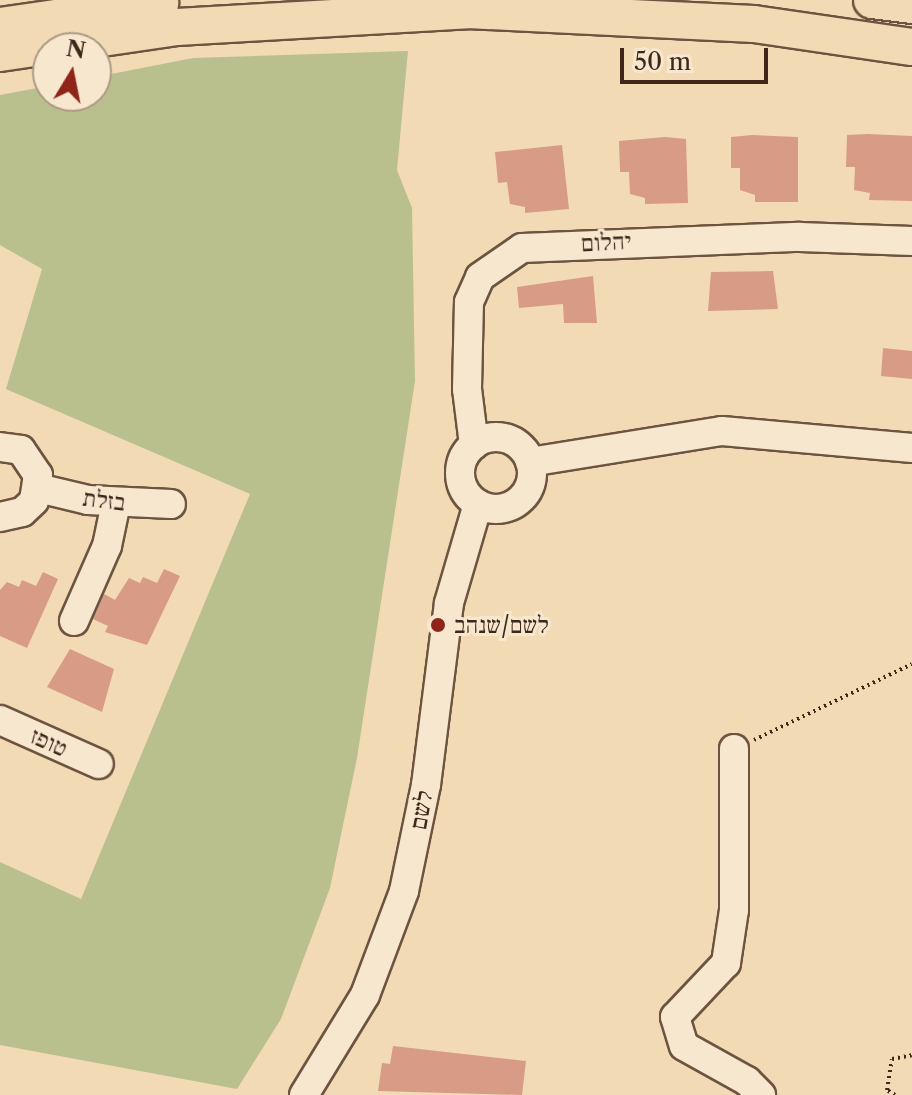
<!DOCTYPE html>
<html>
<head>
<meta charset="utf-8">
<style>
	body { margin:0 }
	#map { position:relative; width:912px; height:1095px; overflow:hidden; background:#f2dab4; font-family:"Libre Caslon Text","Frank Ruhl Libre",serif }
	div>[style] { position:absolute }
	[style*='--x'] { left:calc(var(--x)*1px); top:calc(var(--y)*1px); width:calc(var(--w)*1px); rotate:calc(var(--a)*1deg) }
	.green>* { inset:0; background:#bac08d }
	.building>* { inset:0; background:#d89b86 }
	.path>* { height:4px; margin-top:-2px; transform-origin:0; background:repeating-linear-gradient(90deg,#3f271b 0 2px,transparent 0 6px) }
	.roads { filter:drop-shadow(2px 0 #6c5441) drop-shadow(-2px 0 #6c5441) drop-shadow(0 2px #6c5441) drop-shadow(0 -2px #6c5441) }
	.minor>* { height:28px; margin:-14px; padding:0 14px; transform-origin:14px; border-radius:14px; background:#f7e7ce }
	.minor>.ring { margin:-14px; padding:0; box-sizing:content-box; background:none; border:28px solid #f7e7ce; border-radius:50% }
	.major>* { height:36px; margin:-18px; padding:0 18px; transform-origin:18px; border-radius:18px; background:#f2dab4 }
	.dots>* { width:22px; height:22px; translate:-50% -50%; box-sizing:border-box; border:4px solid #f7e7ce; border-radius:50% }
	span { translate:-50% -50%; white-space:nowrap; text-align:center; line-height:1.15; -webkit-text-stroke:6px #f7e7ce; paint-order:stroke }
	.street-label { font-size:24px; color:#3f271b }
	.poi-label { font-size:24px; color:#3f271b }
	.left { translate:0 -50%; text-align:left }
	.north { position:absolute; left:32px; top:32px; width:80px; height:80px; box-sizing:border-box; background:#f7e7ce; border:2px solid #ad9a86; border-radius:50%; rotate:10deg; font-size:22px; font-weight:700; line-height:32px; text-align:center; color:#3f271b }
	.north::after { content:''; display:block; margin:auto; width:28px; height:36px; background:#8f2418; clip-path:polygon(50% 0,100% 100%,50% 72%,0 100%) }
	.scale { position:absolute; left:620px; top:48px; width:148px; height:36px; box-sizing:border-box; border:4px solid #3f271b; border-top:0; padding-left:10px; font-size:24px; line-height:28px; white-space:nowrap; color:#3f271b; -webkit-text-stroke:6px #f7e7ce; paint-order:stroke }
</style>
</head>
<body>
<div id="map">
	<div class="green">
		<i style="clip-path:polygon(408px 51px,397px 170px,412px 208px,415px 381px,357px 758px,330px 888px,281px 1019px,237px 1089px,0 1045px,0 862px,81px 899px,250px 494px,6px 389px,42px 269px,0 245px,0 95px,48px 86px,48px 96px,96px 96px,96px 77px,193px 58px)"></i>
	</div>
	<div class="building">
		<i style="clip-path:polygon(868px 134px,912px 136px,912px 201px,869px 200px,870px 193px,854px 190px,855px 167px,846px 167px,847px 135px)"></i>
		<i style="clip-path:polygon(752px 135px,798px 137px,798px 202px,755px 202px,755px 195px,740px 190px,740px 168px,731px 168px,731px 137px)"></i>
		<i style="clip-path:polygon(665px 137px,686px 139px,688px 203px,645px 204px,645px 198px,630px 194px,629px 172px,620px 172px,619px 141px)"></i>
		<i style="clip-path:polygon(562px 145px,569px 209px,525px 213px,525px 207px,510px 204px,507px 182px,498px 183px,495px 152px)"></i>
		<i style="clip-path:polygon(773px 271px,778px 309px,708px 311px,711px 272px)"></i>
		<i style="clip-path:polygon(593px 276px,597px 323px,564px 323px,563px 304px,519px 308px,517px 287px)"></i>
		<i style="clip-path:polygon(883px 348px,912px 351px,912px 379px,881px 376px)"></i>
		<i style="clip-path:polygon(164px 569px,180px 576px,147px 645px,105px 632px,108px 626px,93px 619px,104px 594px,115px 600px,129px 578px,140px 583px,143px 577px,157px 583px)"></i>
		<i style="clip-path:polygon(43px 572px,58px 579px,27px 648px,0 636px,0 590px,7px 582px,19px 587px,22px 580px,36px 586px)"></i>
		<i style="clip-path:polygon(70px 649px,114px 669px,102px 712px,47px 687px)"></i>
		<i style="clip-path:polygon(393px 1046px,526px 1061px,522px 1095px,378px 1091px,382px 1063px,390px 1064px)"></i>
	</div>
	<div class="path">
		<i style="--x:754;--y:740;--w:175;--a:-25.7"></i>
		<i style="--x:895;--y:1095;--w:9;--a:-148"></i>
		<i style="--x:887;--y:1090;--w:31;--a:-81"></i>
		<i style="--x:892;--y:1059;--w:20;--a:-11"></i>
	</div>
	<div class="roads">
		<div class="minor">
			<i class="ring" style="left:460px;top:437px;width:44px;height:44px"></i>
			<i style="--x:474;--y:445;--w:56;--a:-97.1"></i>
			<i style="--x:467;--y:389;--w:87;--a:-88.7"></i>
			<i style="--x:469;--y:302;--w:27;--a:-66"></i>
			<i style="--x:480;--y:277;--w:51;--a:-34.6"></i>
			<i style="--x:522;--y:248;--w:278;--a:-2.3"></i>
			<i style="--x:800;--y:237;--w:112;--a:2"></i>
			<i style="--x:0;--y:447;--w:21;--a:8"></i>
			<i style="--x:21;--y:450;--w:30;--a:56"></i>
			<i style="--x:38;--y:475;--w:26;--a:99"></i>
			<i style="--x:34;--y:501;--w:16;--a:137"></i>
			<i style="--x:22;--y:512;--w:23;--a:167"></i>
			<i style="--x:530;--y:462;--w:194;--a:-9.2"></i>
			<i style="--x:722;--y:431;--w:191;--a:5.1"></i>
			<i style="--x:38;--y:488;--w:51;--a:13.5"></i>
			<i style="--x:88;--y:500;--w:83;--a:2.8"></i>
			<i style="--x:74;--y:621;--w:82;--a:-66.3"></i>
			<i style="--x:107;--y:546;--w:44;--a:-78.2"></i>
			<i style="--x:0;--y:720;--w:108;--a:24"></i>
			<i style="--x:734;--y:749;--w:161;--a:90"></i>
			<i style="--x:734;--y:910;--w:54;--a:98.6"></i>
			<i style="--x:726;--y:963;--w:74;--a:133.4"></i>
			<i style="--x:675;--y:1017;--w:30;--a:73"></i>
			<i style="--x:684;--y:1046;--w:72;--a:29.1"></i>
			<i style="--x:747;--y:1081;--w:20;--a:45"></i>
			<i style="--x:304;--y:1095;--w:117;--a:-58.6"></i>
			<i style="--x:365;--y:995;--w:111;--a:-69.4"></i>
			<i style="--x:404;--y:891;--w:108;--a:-78.3"></i>
			<i style="--x:426;--y:785;--w:183;--a:-82.8"></i>
			<i style="--x:449;--y:603;--w:103;--a:-73.7"></i>
		</div>
		<div class="major">
			<i style="--x:872;--y:0;--w:40;--a:7.1"></i>
			<i style="--x:0;--y:26;--w:162;--a:-8.2"></i>
			<i style="--x:0;--y:53;--w:179;--a:-8.4"></i>
			<i style="--x:177;--y:27;--w:291;--a:-3.3"></i>
			<i style="--x:468;--y:10;--w:286;--a:2.8"></i>
			<i style="--x:754;--y:24;--w:160;--a:8.3"></i>
		</div>
	</div>
	<div class="dots">
		<i style="left:438px;top:625px;background:#8f2418"></i>
	</div>
	<div class="street-label">
		<span style="left:606px;top:242px;rotate:-3deg">יהלום</span>
		<span style="left:104px;top:500px;rotate:7deg">בזלת</span>
		<span style="left:49px;top:742px;rotate:24deg">טופז</span>
		<span style="left:421px;top:810px;rotate:-80deg">לשם</span>
	</div>
	<div class="poi-label">
		<span class="left" style="left:454px;top:625px">לשם/שנהב</span>
	</div>
	<div class="north">N</div>
	<div class="scale">50 m</div>
</div>
</body>
</html>
